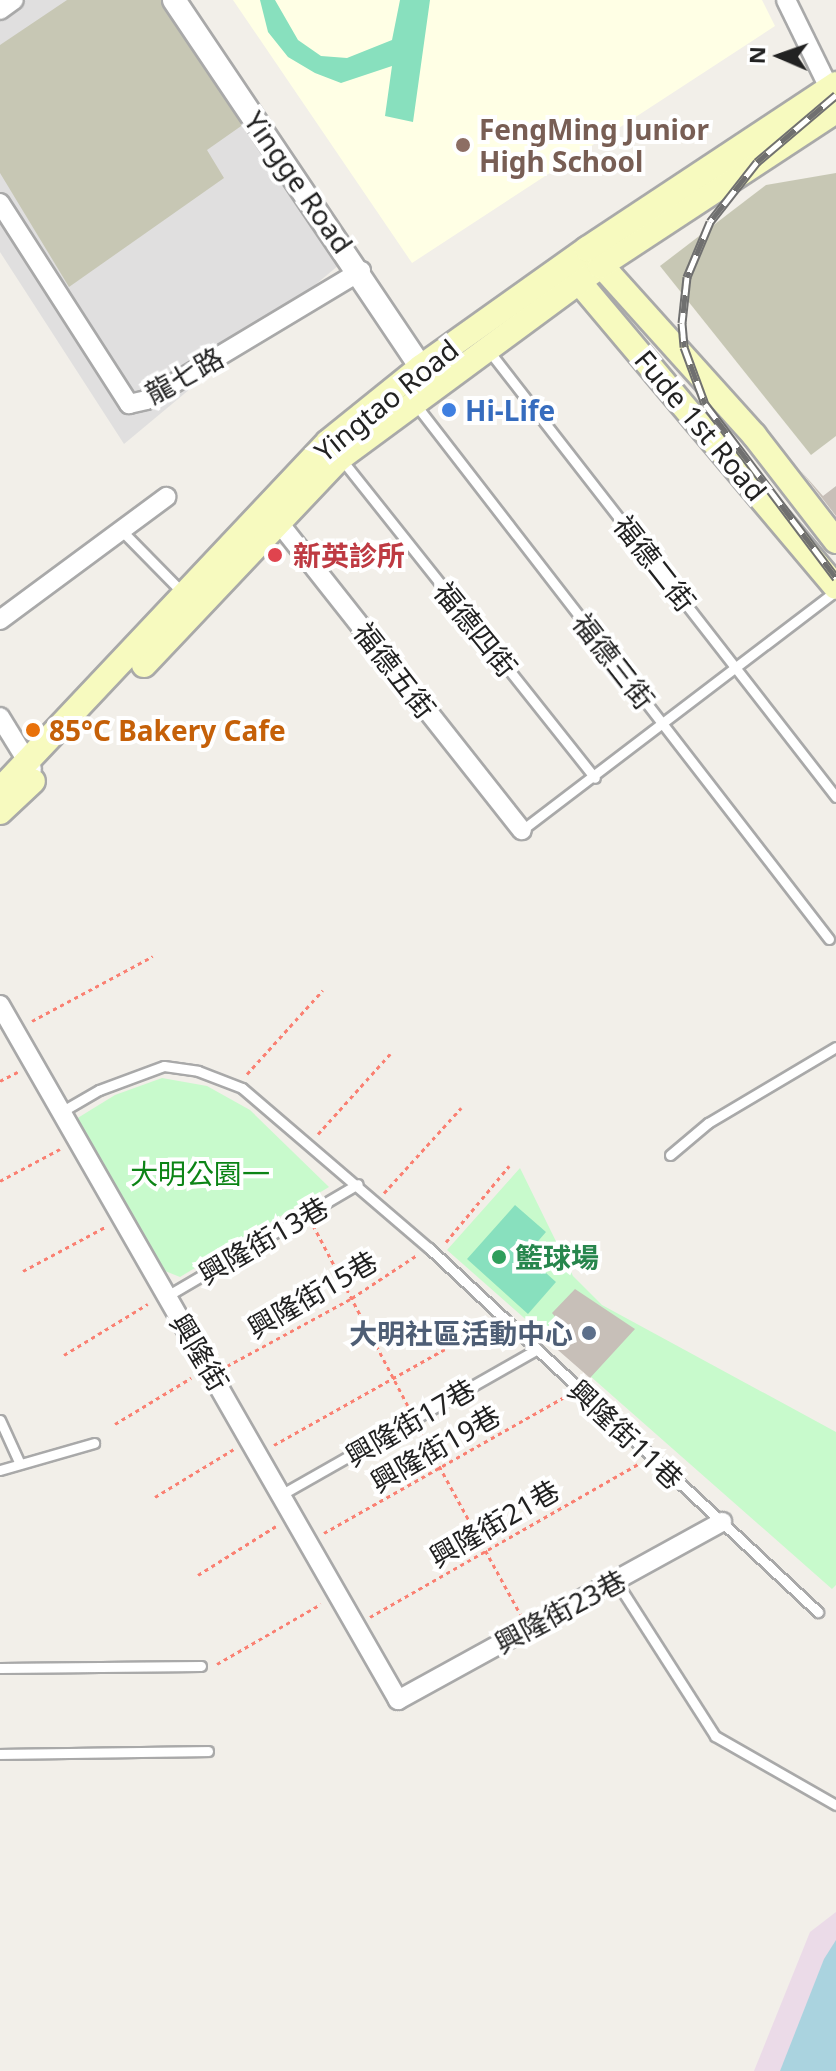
<!DOCTYPE html>
<html>
<head>
<meta charset="utf-8">
<style>
	body { margin:0 }
	#map { position:relative; width:836px; height:2071px; overflow:hidden; background:#f2efe9; font-family:"Noto Sans","Noto Sans TC",sans-serif }
	div>[style] { position:absolute }
	[style*='--x'] { left:calc(var(--x)*1px); top:calc(var(--y)*1px); width:calc(var(--w)*1px); rotate:calc(var(--a)*1deg) }
	.residential>* { inset:0; background:#e0dfdf }
	.industrial>* { inset:0; background:#ebdbe8 }
	.education>* { inset:0; background:#ffffe5 }
	.construction>* { inset:0; background:#c7c7b4 }
	.park>* { inset:0; background:#c8facc }
	.pitch>* { inset:0; background:#88e0be }
	.water>* { inset:0; background:#aad3df }
	.building>* { inset:0; background:#c7bfb8 }
	.path>* { height:3px; margin-top:-1.5px; transform-origin:0; background:repeating-linear-gradient(90deg,#fa8072 0 4px,transparent 0 8px) }
	.roads { filter:drop-shadow(2px 0 #a9a9a9) drop-shadow(-2px 0 #a9a9a9) drop-shadow(0 2px #a9a9a9) drop-shadow(0 -2px #a9a9a9) }
	.service>* { height:9px; margin:-4.5px; padding:0 4.5px; transform-origin:4.5px; border-radius:4.5px; background:#fff }
	.minor>* { height:18px; margin:-9px; padding:0 9px; transform-origin:9px; border-radius:9px; background:#fff }
	.tertiary>* { height:22px; margin:-11px; padding:0 11px; transform-origin:11px; border-radius:11px; background:#fff }
	.secondary>* { height:24px; margin:-12px; padding:0 12px; transform-origin:12px; border-radius:12px; background:#f7fabf }
	.rail>* { height:9px; margin-top:-4.5px; transform-origin:0; background:repeating-linear-gradient(90deg,#fff 0 18px,#707070 0 36px); box-sizing:border-box; border-block:2px solid #707070 }
	.dots>* { width:22px; height:22px; translate:-50% -50%; box-sizing:border-box; border:4px solid #fff; border-radius:50% }
	span { translate:-50% -50%; white-space:nowrap; text-align:center; line-height:1.15; -webkit-text-stroke:8px #fff; paint-order:stroke }
	.education-label { font-size:28px; color:#785e54; font-weight:700 }
	.left { translate:0 -50%; text-align:left }
	.street-label { font-size:28px; color:#222 }
	.shop-label { font-size:28px; color:#366cbe; font-weight:700 }
	.health-label { font-size:28px; color:#be3a42; font-weight:700 }
	.food-label { font-size:28px; color:#c56008; font-weight:700 }
	.park-label { font-size:28px; color:#0c8416 }
	.leisure-label { font-size:28px; color:#27864d; font-weight:700 }
	.service-label { font-size:28px; color:#4e5e75; font-weight:700 }
	.right { translate:-100% -50%; text-align:right }
	.north { position:absolute; left:740px; top:16px; width:80px; height:80px; -webkit-text-stroke:6px #fff; paint-order:stroke; rotate:272deg; font-size:22px; font-weight:700; line-height:32px; text-align:center; color:#222 }
	.north::after { content:''; display:block; margin:auto; width:28px; height:36px; background:#222; clip-path:polygon(50% 0,100% 100%,50% 72%,0 100%) }
</style>
</head>
<body>
<div id="map">
	<div class="residential">
		<i style="clip-path:polygon(0 0,161px 0,339px 265px,124px 444px,0 252px)"></i>
	</div>
	<div class="industrial">
		<i style="clip-path:polygon(836px 1912px,836px 2071px,754px 2071px,810px 1932px)"></i>
	</div>
	<div class="education">
		<i style="clip-path:polygon(233px 0,762px 0,775px 26px,412px 263px)"></i>
	</div>
	<div class="construction">
		<i style="clip-path:polygon(67px 0,161px 0,244px 124px,207px 150px,224px 178px,69px 287px,0 173px,0 45px)"></i>
		<i style="clip-path:polygon(836px 173px,836px 436px,811px 455px,660px 266px,766px 185px)"></i>
	</div>
	<div class="park">
		<i style="clip-path:polygon(162px 1078px,207px 1086px,250px 1110px,329px 1187px,180px 1277px,165px 1271px,76px 1119px,115px 1095px)"></i>
		<i style="clip-path:polygon(520px 1168px,573px 1276px,602px 1305px,836px 1432px,836px 1585px,832px 1589px,447px 1250px)"></i>
	</div>
	<div class="pitch">
		<i style="clip-path:polygon(260px 0,275px 0,298px 40px,321px 56px,347px 58px,392px 40px,400px 0,430px 0,413px 122px,385px 116px,392px 66px,341px 83px,315px 73px,288px 57px,268px 32px)"></i>
		<i style="clip-path:polygon(515px 1205px,546px 1232px,526px 1255px,556px 1282px,528px 1314px,467px 1259px)"></i>
	</div>
	<div class="water">
		<i style="clip-path:polygon(836px 1940px,836px 2071px,780px 2071px,824px 1959px)"></i>
	</div>
	<div class="building">
		<i style="clip-path:polygon(801px 471px,823px 496px,836px 486px,836px 516px)"></i>
		<i style="clip-path:polygon(575px 1289px,635px 1329px,590px 1378px,543px 1337px,558px 1320px,552px 1313px)"></i>
	</div>
	<div class="path">
		<i style="--x:32;--y:1021;--w:137;--a:-28.2"></i>
		<i style="--x:247;--y:1074;--w:113;--a:-47.9"></i>
		<i style="--x:0;--y:1081;--w:20;--a:-27"></i>
		<i style="--x:318;--y:1134;--w:108;--a:-48"></i>
		<i style="--x:0;--y:1181;--w:68;--a:-28.1"></i>
		<i style="--x:384;--y:1193;--w:115;--a:-47.8"></i>
		<i style="--x:313;--y:1225;--w:204;--a:62.3"></i>
		<i style="--x:446;--y:1242;--w:99;--a:-50.3"></i>
		<i style="--x:23;--y:1271;--w:95;--a:-28.2"></i>
		<i style="--x:64;--y:1355;--w:98;--a:-31.3"></i>
		<i style="--x:227;--y:1366;--w:142;--a:-28.5"></i>
		<i style="--x:352;--y:1298;--w:78;--a:-33.5"></i>
		<i style="--x:115;--y:1424;--w:89;--a:-31.2"></i>
		<i style="--x:420;--y:1431;--w:209;--a:61.3"></i>
		<i style="--x:274;--y:1445;--w:249;--a:-29.3"></i>
		<i style="--x:155;--y:1497;--w:92;--a:-31.3"></i>
		<i style="--x:324;--y:1533;--w:280;--a:-29.5"></i>
		<i style="--x:198;--y:1575;--w:92;--a:-32.1"></i>
		<i style="--x:370;--y:1617;--w:309;--a:-29.7"></i>
		<i style="--x:217;--y:1664;--w:120;--a:-30"></i>
	</div>
	<div class="roads">
		<div class="service">
			<i style="--x:489;--y:351;--w:565;--a:52.12"></i>
			<i style="--x:416;--y:405;--w:675;--a:52.28"></i>
			<i style="--x:342;--y:460;--w:406;--a:51.5"></i>
			<i style="--x:121;--y:530;--w:88;--a:45.5"></i>
			<i style="--x:522;--y:830;--w:395;--a:-37.3"></i>
			<i style="--x:61;--y:1112;--w:44;--a:-30.1"></i>
			<i style="--x:99;--y:1090;--w:69;--a:-20.3"></i>
			<i style="--x:164;--y:1066;--w:34;--a:8"></i>
			<i style="--x:198;--y:1071;--w:47;--a:21.1"></i>
			<i style="--x:242;--y:1088;--w:246;--a:40.6"></i>
			<i style="--x:429;--y:1248;--w:533;--a:43.1"></i>
			<i style="--x:670;--y:1155;--w:50;--a:-40.1"></i>
			<i style="--x:708;--y:1123;--w:149;--a:-30.7"></i>
			<i style="--x:167;--y:1296;--w:221;--a:-30.4"></i>
			<i style="--x:0;--y:1420;--w:48;--a:65.6"></i>
			<i style="--x:0;--y:1470;--w:98;--a:-16"></i>
			<i style="--x:284;--y:1493;--w:290;--a:-29.6"></i>
			<i style="--x:616;--y:1581;--w:184;--a:57.4"></i>
			<i style="--x:715;--y:1736;--w:139;--a:29.7"></i>
			<i style="--x:0;--y:1668;--w:201;--a:-0.6"></i>
			<i style="--x:0;--y:1754;--w:208;--a:-0.8"></i>
		</div>
		<div class="minor">
			<i style="--x:786;--y:0;--w:109;--a:63.9"></i>
			<i style="--x:0;--y:10;--w:17;--a:-36"></i>
			<i style="--x:0;--y:203;--w:239;--a:57.3"></i>
			<i style="--x:129;--y:404;--w:17;--a:-13"></i>
			<i style="--x:146;--y:400;--w:251;--a:-31"></i>
			<i style="--x:272;--y:514;--w:403;--a:51.7"></i>
			<i style="--x:0;--y:620;--w:207;--a:-36.5"></i>
			<i style="--x:0;--y:717;--w:61;--a:58.4"></i>
			<i style="--x:0;--y:1005;--w:801;--a:60.2"></i>
			<i style="--x:398;--y:1700;--w:370;--a:-28.8"></i>
		</div>
		<div class="tertiary">
			<i style="--x:174;--y:0;--w:459;--a:56.1"></i>
		</div>
		<div class="secondary">
			<i style="--x:591;--y:254;--w:244;--a:48"></i>
			<i style="--x:754;--y:435;--w:134;--a:52.3"></i>
			<i style="--x:569;--y:270;--w:414;--a:49.9"></i>
			<i style="--x:144;--y:665;--w:285;--a:-46.6"></i>
			<i style="--x:340;--y:458;--w:323;--a:-36.4"></i>
			<i style="--x:600;--y:266;--w:282;--a:-33.3"></i>
			<i style="--x:0;--y:790;--w:478;--a:-46.7"></i>
			<i style="--x:328;--y:442;--w:119;--a:-38.9"></i>
			<i style="--x:421;--y:367;--w:204;--a:-35.4"></i>
			<i style="--x:587;--y:249;--w:299;--a:-33.5"></i>
			<i style="--x:0;--y:812;--w:45;--a:-43.2"></i>
		</div>
	</div>
	<div class="rail">
		<i style="--x:836;--y:95;--w:104;--a:139.7"></i>
		<i style="--x:757;--y:162;--w:76;--a:128.1"></i>
		<i style="--x:710;--y:222;--w:60;--a:112.7"></i>
		<i style="--x:687;--y:277;--w:46;--a:96.2"></i>
		<i style="--x:682;--y:323;--w:24;--a:85"></i>
		<i style="--x:684;--y:347;--w:61;--a:69.8"></i>
		<i style="--x:705;--y:404;--w:218;--a:53"></i>
	</div>
	<div class="dots">
		<i style="left:463px;top:145px;background:#8d6e63"></i>
		<i style="left:449px;top:410px;background:#3f7fe0"></i>
		<i style="left:275px;top:555px;background:#e0444e"></i>
		<i style="left:33px;top:730px;background:#e8710a"></i>
		<i style="left:499px;top:1257px;background:#2e9e5b"></i>
		<i style="left:589px;top:1333px;background:#5c6f8a"></i>
	</div>
	<div class="education-label">
		<span class="left" style="left:479px;top:145px">FengMing Junior<br>High School</span>
	</div>
	<div class="street-label">
		<span style="left:299px;top:182px;rotate:55deg">Yingge Road</span>
		<span style="left:184px;top:375px;rotate:-29deg">龍七路</span>
		<span style="left:386px;top:400px;rotate:-39deg">Yingtao Road</span>
		<span style="left:701px;top:425px;rotate:50deg">Fude 1st Road</span>
		<span style="left:655px;top:563px;rotate:52deg">福德二街</span>
		<span style="left:476px;top:629px;rotate:51deg">福德四街</span>
		<span style="left:614px;top:661px;rotate:52deg">福德三街</span>
		<span style="left:395px;top:670px;rotate:52deg">福德五街</span>
		<span style="left:263px;top:1240px;rotate:-30deg">興隆街13巷</span>
		<span style="left:312px;top:1294px;rotate:-30deg">興隆街15巷</span>
		<span style="left:200px;top:1352px;rotate:59deg">興隆街</span>
		<span style="left:410px;top:1422px;rotate:-30deg">興隆街17巷</span>
		<span style="left:626px;top:1434px;rotate:43deg">興隆街11巷</span>
		<span style="left:435px;top:1448px;rotate:-30deg">興隆街19巷</span>
		<span style="left:494px;top:1523px;rotate:-30deg">興隆街21巷</span>
		<span style="left:560px;top:1611px;rotate:-28deg">興隆街23巷</span>
	</div>
	<div class="shop-label">
		<span class="left" style="left:465px;top:410px">Hi-Life</span>
	</div>
	<div class="health-label">
		<span class="left" style="left:293px;top:555px">新英診所</span>
	</div>
	<div class="food-label">
		<span class="left" style="left:49px;top:730px">85°C Bakery Cafe</span>
	</div>
	<div class="park-label">
		<span style="left:200px;top:1173px">大明公園一</span>
	</div>
	<div class="leisure-label">
		<span class="left" style="left:515px;top:1257px">籃球場</span>
	</div>
	<div class="service-label">
		<span class="right" style="left:573px;top:1333px">大明社區活動中心</span>
	</div>
	<div class="north">N</div>
</div>
</body>
</html>
